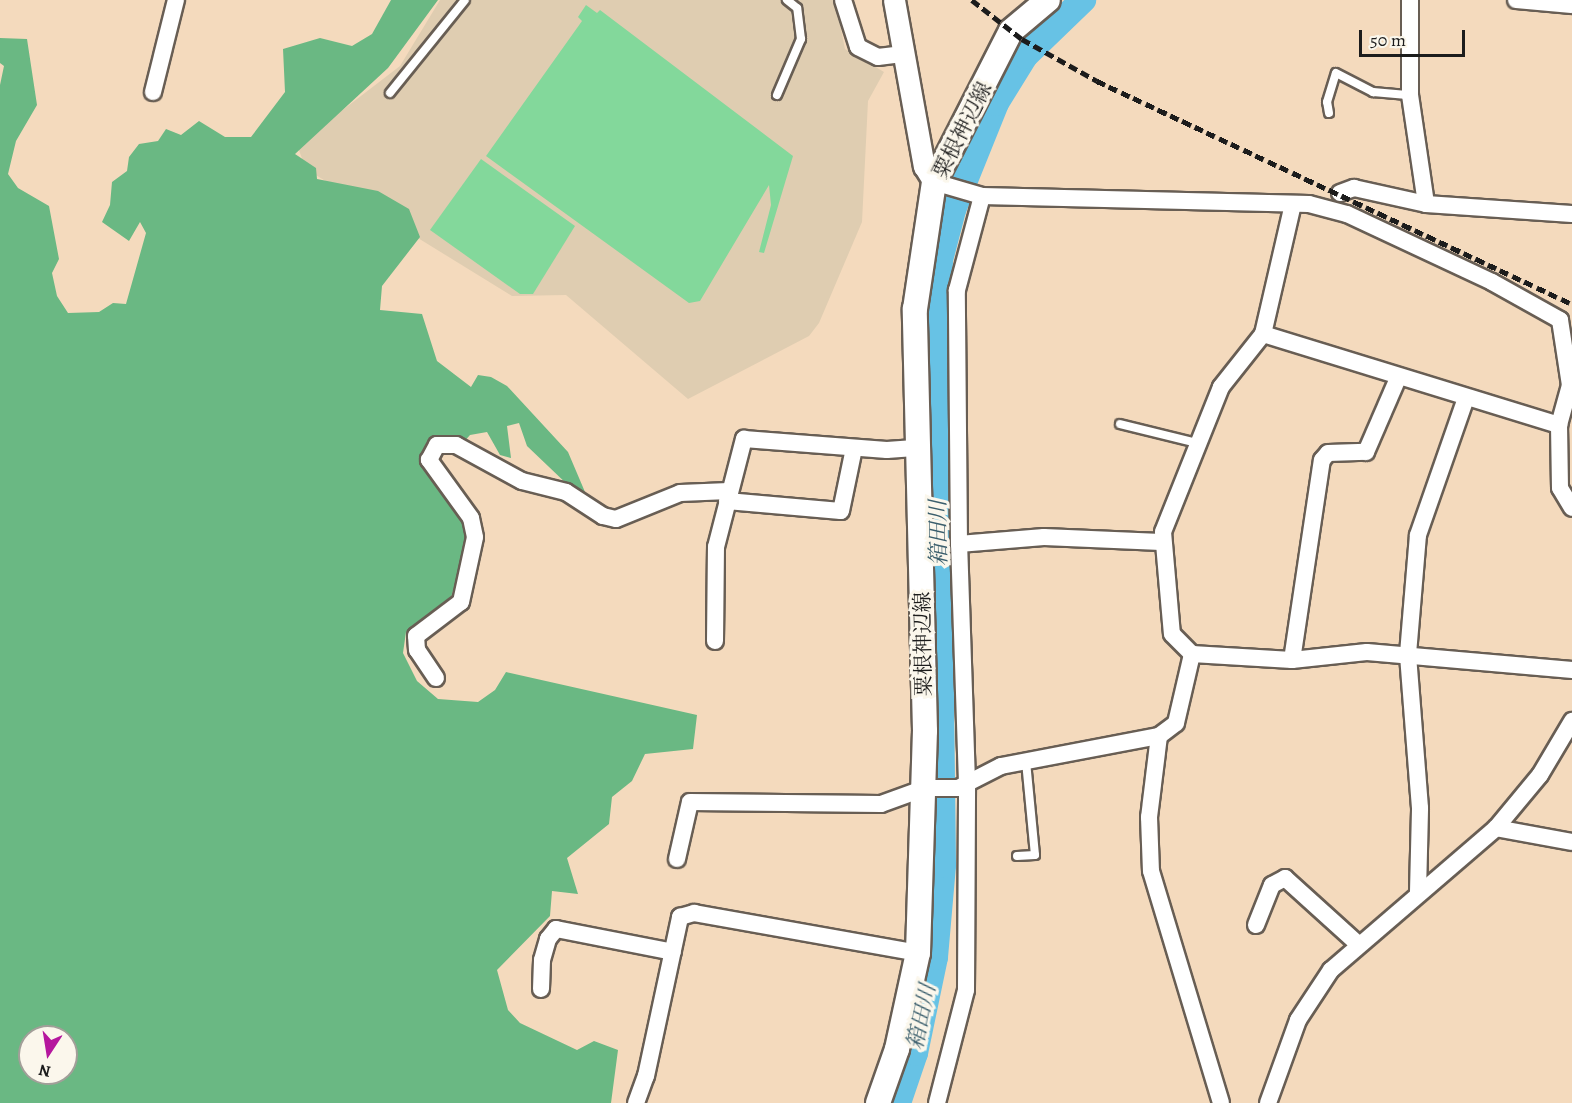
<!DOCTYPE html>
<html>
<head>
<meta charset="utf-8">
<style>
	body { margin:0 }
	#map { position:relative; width:1572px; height:1103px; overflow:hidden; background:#f4dabd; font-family:Alegreya,"Noto Serif JP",serif }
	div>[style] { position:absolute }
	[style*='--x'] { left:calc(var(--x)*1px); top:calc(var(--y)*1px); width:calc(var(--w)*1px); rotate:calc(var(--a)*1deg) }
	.built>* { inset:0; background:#dfcdb1 }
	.green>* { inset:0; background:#83d89b }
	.forest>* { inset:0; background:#6ab883 }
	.river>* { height:26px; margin:-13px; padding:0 13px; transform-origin:13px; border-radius:13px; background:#67c2e5 }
	.roads { filter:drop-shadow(2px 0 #685e54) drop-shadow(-2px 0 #685e54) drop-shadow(0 2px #685e54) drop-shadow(0 -2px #685e54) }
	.service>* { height:8px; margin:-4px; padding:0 4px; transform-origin:4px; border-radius:4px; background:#fff }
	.minor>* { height:16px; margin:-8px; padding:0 8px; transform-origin:8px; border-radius:8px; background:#fff }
	.tertiary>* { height:21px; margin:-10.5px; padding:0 10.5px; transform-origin:10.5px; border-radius:10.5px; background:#fff }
	.secondary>* { height:24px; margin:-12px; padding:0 12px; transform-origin:12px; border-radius:12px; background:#fff }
	.rail>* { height:4.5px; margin-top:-2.25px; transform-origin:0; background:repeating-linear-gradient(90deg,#1c1c1c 0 9px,transparent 0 13.5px) }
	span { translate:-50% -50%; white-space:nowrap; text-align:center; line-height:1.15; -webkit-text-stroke:6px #fbf7ec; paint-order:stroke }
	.street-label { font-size:21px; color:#1c1c1c }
	.water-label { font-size:22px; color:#3a5e6c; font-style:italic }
	.north { position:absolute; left:18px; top:1025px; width:60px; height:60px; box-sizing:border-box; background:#fbf7ec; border:2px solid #a29f99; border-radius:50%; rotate:192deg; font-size:16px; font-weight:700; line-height:24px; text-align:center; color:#1c1c1c }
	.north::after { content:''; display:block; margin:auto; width:21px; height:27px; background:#b5179e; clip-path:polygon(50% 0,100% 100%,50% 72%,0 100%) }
	.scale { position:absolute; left:1359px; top:30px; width:106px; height:27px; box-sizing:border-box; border:3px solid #1c1c1c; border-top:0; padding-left:8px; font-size:18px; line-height:21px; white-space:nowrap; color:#1c1c1c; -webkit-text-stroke:4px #fbf7ec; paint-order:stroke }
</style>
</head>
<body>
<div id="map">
	<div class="built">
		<i style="clip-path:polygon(440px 0,835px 0,845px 49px,884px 72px,868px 101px,862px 222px,819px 323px,809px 336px,688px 399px,566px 295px,512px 296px,306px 169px,297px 145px,400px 66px)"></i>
	</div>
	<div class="green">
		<i style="clip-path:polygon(586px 5px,597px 13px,600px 10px,793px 156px,764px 253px,759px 252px,771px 205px,769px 185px,700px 301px,689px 303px,486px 156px,582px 21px,578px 17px)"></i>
		<i style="clip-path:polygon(481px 159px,575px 226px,533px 294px,520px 294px,430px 230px)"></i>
	</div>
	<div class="forest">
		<i style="clip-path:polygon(evenodd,391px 0,438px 0,388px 68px,295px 154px,316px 168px,317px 179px,378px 191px,409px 209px,420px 237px,382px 286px,380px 310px,422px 314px,437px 361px,471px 387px,478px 375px,491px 377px,507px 386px,568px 452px,585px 492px,570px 487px,527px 446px,519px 423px,507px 426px,511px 458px,500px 455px,487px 432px,470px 435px,463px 443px,432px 439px,426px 446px,426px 458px,471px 531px,450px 601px,430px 621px,406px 632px,403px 653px,417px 681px,438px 699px,478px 702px,495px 690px,506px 672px,697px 715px,693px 749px,645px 754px,632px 781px,612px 797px,609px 824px,567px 858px,578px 894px,552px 891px,550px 916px,497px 970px,508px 1010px,520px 1023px,577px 1050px,594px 1041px,618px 1050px,611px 1103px,0 1103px,0 85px,4px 66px,0 63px,0 38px,27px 39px,37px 105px,16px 141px,8px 174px,18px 188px,49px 206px,59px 259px,52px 273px,57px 296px,68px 313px,99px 312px,113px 303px,126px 304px,146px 233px,140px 222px,129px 241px,102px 222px,110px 205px,112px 182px,127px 171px,129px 157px,139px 144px,158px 141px,166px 129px,181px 135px,199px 121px,225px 137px,251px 137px,285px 92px,283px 49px,320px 38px,352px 46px,372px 34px,391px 0,30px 1037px,66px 1037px,66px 1073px,30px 1073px,30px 1037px)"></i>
	</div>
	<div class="river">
		<i style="--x:898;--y:1103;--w:53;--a:-71.2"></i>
		<i style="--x:915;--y:1053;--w:98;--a:-78.2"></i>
		<i style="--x:935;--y:957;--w:92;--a:-85"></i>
		<i style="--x:943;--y:865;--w:505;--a:-90.68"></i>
		<i style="--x:937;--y:360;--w:100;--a:-88.3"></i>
		<i style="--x:940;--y:260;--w:52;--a:-75.4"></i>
		<i style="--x:953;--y:210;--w:115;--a:-68.1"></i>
		<i style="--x:996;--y:103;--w:55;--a:-58.3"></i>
		<i style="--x:1025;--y:56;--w:81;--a:-44"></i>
	</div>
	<div class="roads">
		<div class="service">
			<i style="--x:390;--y:93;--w:119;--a:-51.1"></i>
			<i style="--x:777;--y:95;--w:61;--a:-66.8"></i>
			<i style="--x:801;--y:39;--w:31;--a:-97"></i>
			<i style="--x:797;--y:8;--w:13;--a:-141"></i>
			<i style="--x:1329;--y:113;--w:11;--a:-100"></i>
			<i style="--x:1327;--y:102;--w:30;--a:-73"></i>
			<i style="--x:1336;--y:73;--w:42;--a:27.2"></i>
			<i style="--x:1373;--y:92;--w:37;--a:5"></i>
			<i style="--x:1120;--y:424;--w:79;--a:13.9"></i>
			<i style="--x:1017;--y:856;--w:18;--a:-3"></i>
			<i style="--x:1035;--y:855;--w:94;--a:-95.5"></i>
		</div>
		<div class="minor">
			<i style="--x:843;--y:0;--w:49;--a:72.3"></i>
			<i style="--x:858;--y:47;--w:22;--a:27"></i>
			<i style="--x:878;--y:57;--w:26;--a:-7"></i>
			<i style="--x:1410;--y:0;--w:95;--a:90"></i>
			<i style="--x:1410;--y:95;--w:110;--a:81.6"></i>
			<i style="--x:1516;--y:0;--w:56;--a:5.1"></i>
			<i style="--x:153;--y:92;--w:95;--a:-76"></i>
			<i style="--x:934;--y:182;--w:50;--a:16.3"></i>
			<i style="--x:982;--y:196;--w:327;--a:1.4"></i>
			<i style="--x:1309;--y:204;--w:39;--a:15"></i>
			<i style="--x:1347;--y:214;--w:160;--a:25.1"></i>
			<i style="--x:1492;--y:282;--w:78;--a:29.2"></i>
			<i style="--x:1560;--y:320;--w:66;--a:81.3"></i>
			<i style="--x:1570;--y:385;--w:41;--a:105.4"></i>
			<i style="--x:1559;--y:425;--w:63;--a:89.1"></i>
			<i style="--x:1560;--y:488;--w:23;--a:59"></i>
			<i style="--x:1340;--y:193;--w:15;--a:-20"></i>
			<i style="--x:1354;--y:188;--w:74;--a:12.5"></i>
			<i style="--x:1426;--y:204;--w:146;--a:3.9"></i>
			<i style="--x:1293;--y:204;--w:133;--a:103"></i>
			<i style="--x:1263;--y:334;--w:68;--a:128.4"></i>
			<i style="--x:1221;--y:387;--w:156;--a:111.8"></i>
			<i style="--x:1163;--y:532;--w:102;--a:85"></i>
			<i style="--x:1172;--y:634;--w:28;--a:45"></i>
			<i style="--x:1192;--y:654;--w:100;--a:3.4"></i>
			<i style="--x:1292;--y:660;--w:75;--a:-6.1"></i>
			<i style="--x:1367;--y:652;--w:206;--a:5"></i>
			<i style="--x:1263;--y:334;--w:310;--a:17.1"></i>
			<i style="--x:727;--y:501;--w:114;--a:5"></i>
			<i style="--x:841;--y:511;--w:64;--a:-78.3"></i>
			<i style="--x:959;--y:544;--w:85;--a:-4.7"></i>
			<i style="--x:1044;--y:537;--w:117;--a:2.4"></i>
			<i style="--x:715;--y:641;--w:94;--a:-89.4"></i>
			<i style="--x:716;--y:547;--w:112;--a:-75.5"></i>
			<i style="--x:744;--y:439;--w:143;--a:4.4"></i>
			<i style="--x:887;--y:450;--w:31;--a:-4"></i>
			<i style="--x:1292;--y:660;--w:202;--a:-81.5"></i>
			<i style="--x:1322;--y:460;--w:9;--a:-49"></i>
			<i style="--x:1328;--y:453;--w:38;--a:-2"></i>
			<i style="--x:1366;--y:452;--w:81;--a:-66.6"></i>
			<i style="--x:436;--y:678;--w:34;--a:-124"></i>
			<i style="--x:417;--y:650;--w:14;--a:-94"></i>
			<i style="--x:416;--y:636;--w:56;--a:-37.1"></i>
			<i style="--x:461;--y:602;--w:66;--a:-77.8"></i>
			<i style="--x:475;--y:537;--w:19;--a:-102"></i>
			<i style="--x:471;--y:518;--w:72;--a:-125.9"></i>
			<i style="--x:429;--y:460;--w:17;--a:-62"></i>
			<i style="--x:437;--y:445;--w:19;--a:0"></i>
			<i style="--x:456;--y:445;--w:75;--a:28.6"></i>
			<i style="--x:522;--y:481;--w:45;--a:14"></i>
			<i style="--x:566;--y:492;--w:44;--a:33"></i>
			<i style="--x:603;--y:516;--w:13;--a:13"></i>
			<i style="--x:616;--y:519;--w:69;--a:-22.1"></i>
			<i style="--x:680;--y:493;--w:49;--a:-2.3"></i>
			<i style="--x:1159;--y:736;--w:82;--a:97"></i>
			<i style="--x:1149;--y:817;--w:54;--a:87.9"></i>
			<i style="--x:1151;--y:871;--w:242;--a:73.2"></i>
			<i style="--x:1496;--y:828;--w:77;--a:10.4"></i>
			<i style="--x:677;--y:859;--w:58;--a:-77.2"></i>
			<i style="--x:690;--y:802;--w:191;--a:0.6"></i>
			<i style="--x:881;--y:804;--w:47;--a:-20"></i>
			<i style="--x:925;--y:788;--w:33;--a:0"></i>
			<i style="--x:958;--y:788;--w:48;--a:-27.1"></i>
			<i style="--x:1001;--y:766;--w:161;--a:-10.8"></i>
			<i style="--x:1159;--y:736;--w:21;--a:-37"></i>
			<i style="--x:1176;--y:723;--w:71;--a:-76.9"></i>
			<i style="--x:1418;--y:892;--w:84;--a:-88.6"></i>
			<i style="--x:1420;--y:808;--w:154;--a:-94.5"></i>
			<i style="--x:1408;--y:654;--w:119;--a:-85.2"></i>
			<i style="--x:1418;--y:535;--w:145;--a:-70.7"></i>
			<i style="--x:1256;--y:925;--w:43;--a:-68.2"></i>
			<i style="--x:1272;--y:885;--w:15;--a:-28"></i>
			<i style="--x:1285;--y:878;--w:98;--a:42.1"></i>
			<i style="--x:541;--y:989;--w:29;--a:-88"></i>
			<i style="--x:542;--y:960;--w:22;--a:-74"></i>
			<i style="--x:548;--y:939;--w:13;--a:-51"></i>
			<i style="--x:556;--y:929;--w:119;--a:11.1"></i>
			<i style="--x:636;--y:1103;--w:29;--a:-70"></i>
			<i style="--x:646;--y:1076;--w:163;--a:-77.9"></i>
			<i style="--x:680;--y:917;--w:15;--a:-16"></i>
			<i style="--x:694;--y:913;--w:228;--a:10.1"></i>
			<i style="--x:937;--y:1103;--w:117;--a:-75.6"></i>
			<i style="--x:966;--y:990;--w:207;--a:-89.7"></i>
			<i style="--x:967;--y:783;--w:239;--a:-91.9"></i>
			<i style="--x:959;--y:544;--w:254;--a:-90.5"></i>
			<i style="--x:957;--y:290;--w:97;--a:-75.1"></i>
			<i style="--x:1268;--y:1103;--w:88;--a:-70.1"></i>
			<i style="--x:1298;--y:1020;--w:60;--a:-56.6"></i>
			<i style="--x:1331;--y:970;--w:218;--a:-40.7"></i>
			<i style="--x:1496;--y:828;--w:69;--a:-50.3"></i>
			<i style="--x:1540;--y:775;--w:63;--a:-59.3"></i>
		</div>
		<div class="tertiary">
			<i style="--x:894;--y:0;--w:169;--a:79.8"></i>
			<i style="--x:924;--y:166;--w:19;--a:58"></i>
		</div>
		<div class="secondary">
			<i style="--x:878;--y:1103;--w:57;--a:-70.6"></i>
			<i style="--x:897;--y:1049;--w:98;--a:-77.7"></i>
			<i style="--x:918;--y:953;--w:222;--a:-88.2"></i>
			<i style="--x:925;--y:731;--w:422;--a:-91.4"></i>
			<i style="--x:915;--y:309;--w:128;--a:-81.5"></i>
			<i style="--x:934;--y:182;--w:169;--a:-63"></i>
			<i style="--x:1011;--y:31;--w:48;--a:-40"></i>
		</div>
	</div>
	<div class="rail">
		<i style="--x:972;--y:0;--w:63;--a:38"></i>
		<i style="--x:1022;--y:39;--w:86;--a:29.2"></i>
		<i style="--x:1097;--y:81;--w:525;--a:25.15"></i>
	</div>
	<div class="street-label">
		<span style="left:962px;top:130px;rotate:-63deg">粟根神辺線</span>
		<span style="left:923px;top:644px;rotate:-91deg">粟根神辺線</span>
	</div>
	<div class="water-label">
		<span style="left:939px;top:533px;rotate:-91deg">箱田川</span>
		<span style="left:922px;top:1017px;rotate:-78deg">箱田川</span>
	</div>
	<div class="north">N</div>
	<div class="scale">50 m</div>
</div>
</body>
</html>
